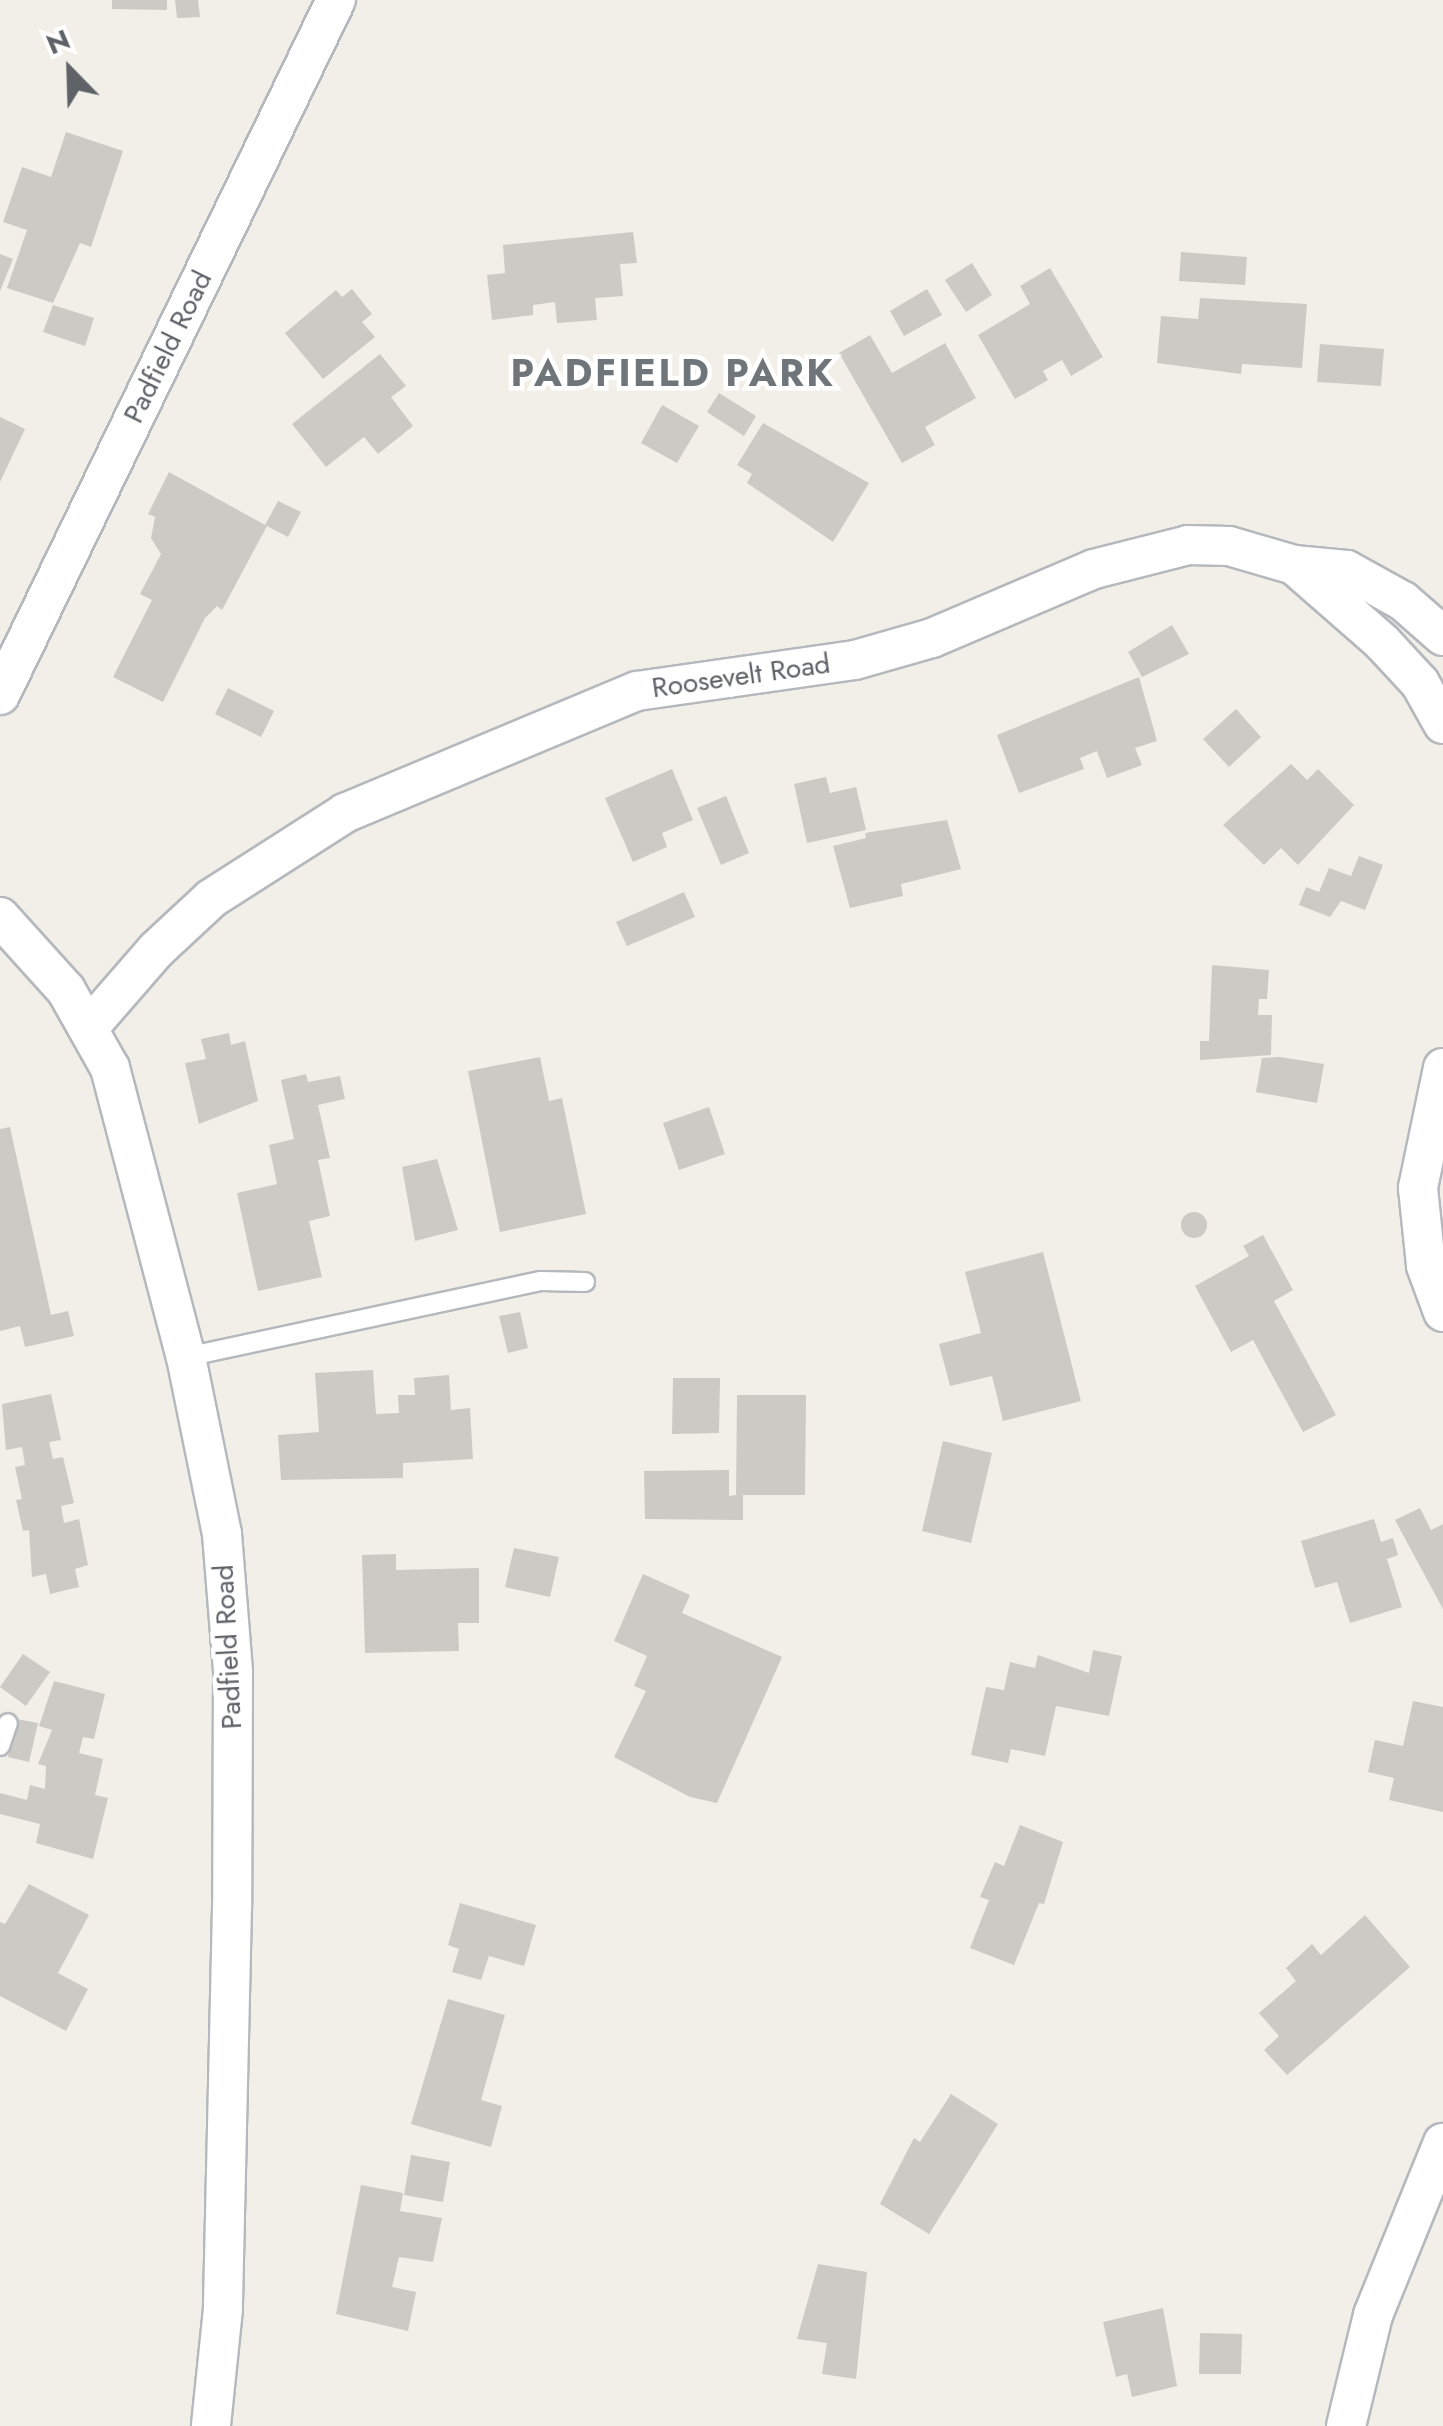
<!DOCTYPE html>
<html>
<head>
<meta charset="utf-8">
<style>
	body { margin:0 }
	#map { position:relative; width:1443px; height:2426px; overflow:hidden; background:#f1efe8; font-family:Jost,sans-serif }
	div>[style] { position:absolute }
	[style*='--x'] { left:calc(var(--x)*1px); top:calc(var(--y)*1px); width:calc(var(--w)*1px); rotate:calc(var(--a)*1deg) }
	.building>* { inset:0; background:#cccac5 }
	.round { border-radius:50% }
	.roads { filter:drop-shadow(2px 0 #b5b8bc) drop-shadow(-2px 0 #b5b8bc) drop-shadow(0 2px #b5b8bc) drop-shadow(0 -2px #b5b8bc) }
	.service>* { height:18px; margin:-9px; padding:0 9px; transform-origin:9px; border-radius:9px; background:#fff }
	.minor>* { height:38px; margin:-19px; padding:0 19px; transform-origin:19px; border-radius:19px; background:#fff }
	span { translate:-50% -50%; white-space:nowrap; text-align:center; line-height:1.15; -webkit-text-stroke:9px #fff; paint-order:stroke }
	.street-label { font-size:28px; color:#5f6368 }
	.district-label { font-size:38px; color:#70757a; font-weight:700; letter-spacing:2.5px }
	.north { position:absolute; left:20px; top:20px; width:100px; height:100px; -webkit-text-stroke:8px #fff; paint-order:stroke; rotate:337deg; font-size:28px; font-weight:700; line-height:40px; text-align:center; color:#5f6368 }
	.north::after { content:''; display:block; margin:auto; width:35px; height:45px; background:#5f6368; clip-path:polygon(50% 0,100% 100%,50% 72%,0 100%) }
</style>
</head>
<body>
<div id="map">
	<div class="building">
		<i style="clip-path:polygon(112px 0,167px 0,167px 10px,112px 9px)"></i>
		<i style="clip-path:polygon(175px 0,198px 0,200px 17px,177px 18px)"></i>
		<i style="clip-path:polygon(66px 132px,123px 151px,91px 247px,80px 243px,53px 303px,7px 288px,27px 230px,3px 222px,22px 167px,51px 177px)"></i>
		<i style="clip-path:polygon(633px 232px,637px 263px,620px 264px,623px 296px,595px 298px,597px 320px,557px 323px,555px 302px,533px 305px,533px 315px,492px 320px,487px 275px,505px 273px,503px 245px)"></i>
		<i style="clip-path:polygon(1181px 252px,1247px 257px,1245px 285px,1179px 281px)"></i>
		<i style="clip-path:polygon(0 254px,13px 259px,0 291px)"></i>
		<i style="clip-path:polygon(972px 263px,992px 295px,966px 312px,945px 280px)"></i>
		<i style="clip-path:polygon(1050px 268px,1103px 357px,1071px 376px,1062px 360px,1043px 371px,1048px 380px,1015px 399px,978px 335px,1030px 304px,1020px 286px)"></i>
		<i style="clip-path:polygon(352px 289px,372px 314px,362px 322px,375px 337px,323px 379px,285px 333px,336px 290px,342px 297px)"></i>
		<i style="clip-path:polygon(927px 289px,942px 315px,904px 336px,890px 311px)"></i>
		<i style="clip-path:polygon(1200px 298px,1307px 304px,1302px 368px,1242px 364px,1241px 374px,1157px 363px,1161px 316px,1198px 319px)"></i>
		<i style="clip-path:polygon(53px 305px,94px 318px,85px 346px,43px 332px)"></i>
		<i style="clip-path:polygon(870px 335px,892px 373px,945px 343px,976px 398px,925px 427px,935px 445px,902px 463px,839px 353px)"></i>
		<i style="clip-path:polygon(1320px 344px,1384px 349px,1381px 386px,1317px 382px)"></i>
		<i style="clip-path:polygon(380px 354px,406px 386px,391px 397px,413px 426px,378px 454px,364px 437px,326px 467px,292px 424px)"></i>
		<i style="clip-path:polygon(719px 393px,756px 416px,744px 436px,707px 412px)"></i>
		<i style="clip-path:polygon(662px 405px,699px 426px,677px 463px,641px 443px)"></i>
		<i style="clip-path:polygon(0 417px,25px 429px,0 482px)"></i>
		<i style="clip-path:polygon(763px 423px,869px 483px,833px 542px,747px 483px,752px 474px,737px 465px)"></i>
		<i style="clip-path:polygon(169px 472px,267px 526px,222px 610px,217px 606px,205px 618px,163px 702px,113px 677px,152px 600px,140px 594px,161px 554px,151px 538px,155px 517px,148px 514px)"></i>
		<i style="clip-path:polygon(278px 501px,301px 512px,288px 537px,265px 525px)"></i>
		<i style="clip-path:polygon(1172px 625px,1189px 654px,1142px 677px,1128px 652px)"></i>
		<i style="clip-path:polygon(1139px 677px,1157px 741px,1135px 748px,1142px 765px,1107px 778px,1097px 751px,1080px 758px,1084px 769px,1019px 793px,997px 735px)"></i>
		<i style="clip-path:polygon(228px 688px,274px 711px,261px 737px,215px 714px)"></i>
		<i style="clip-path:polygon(1236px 709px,1261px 737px,1229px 767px,1203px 739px)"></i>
		<i style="clip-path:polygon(1291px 764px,1307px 780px,1318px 769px,1354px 805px,1298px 865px,1281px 848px,1264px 865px,1223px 825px)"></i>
		<i style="clip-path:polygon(672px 769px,693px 820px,662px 833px,667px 847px,633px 862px,605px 798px)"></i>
		<i style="clip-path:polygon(826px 777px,830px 793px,856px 787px,866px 830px,807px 843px,794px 784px)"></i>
		<i style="clip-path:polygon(726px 796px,749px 853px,721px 865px,697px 808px)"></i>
		<i style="clip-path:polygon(947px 820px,961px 869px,901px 884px,903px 896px,850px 908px,833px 846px,866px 838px,865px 833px)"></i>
		<i style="clip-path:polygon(1359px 856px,1383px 865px,1365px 910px,1341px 901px,1330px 917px,1299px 905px,1306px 887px,1319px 892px,1329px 868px,1351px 876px)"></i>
		<i style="clip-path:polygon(684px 892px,695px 917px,627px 946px,616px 922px)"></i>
		<i style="clip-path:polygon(1212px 965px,1269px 970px,1267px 999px,1259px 999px,1258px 1015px,1272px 1015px,1271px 1055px,1200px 1060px,1200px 1041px,1209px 1041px)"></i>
		<i style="clip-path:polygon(229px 1033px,231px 1045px,245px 1041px,258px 1101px,199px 1124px,185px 1063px,206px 1059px,201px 1039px)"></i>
		<i style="clip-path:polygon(540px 1057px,549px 1101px,562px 1098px,586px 1214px,500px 1232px,468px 1071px)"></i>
		<i style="clip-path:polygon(1280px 1057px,1324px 1064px,1317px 1103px,1256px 1092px,1262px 1058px)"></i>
		<i style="clip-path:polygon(306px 1074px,308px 1082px,340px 1076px,345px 1099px,318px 1105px,330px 1158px,318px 1160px,330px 1216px,309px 1221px,322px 1277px,258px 1291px,237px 1193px,277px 1184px,269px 1145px,294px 1139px,281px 1080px)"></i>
		<i style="clip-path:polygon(709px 1107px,725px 1154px,679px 1170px,663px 1123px)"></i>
		<i style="clip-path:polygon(10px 1127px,51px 1315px,68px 1311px,74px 1336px,25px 1347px,20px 1326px,0 1331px,0 1129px)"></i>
		<i style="clip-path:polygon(437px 1159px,458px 1230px,415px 1241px,402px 1167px)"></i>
		<i class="round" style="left:1181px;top:1212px;width:26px;height:26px"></i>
		<i style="clip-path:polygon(1263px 1235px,1293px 1290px,1274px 1301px,1336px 1415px,1303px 1432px,1253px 1340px,1231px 1352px,1195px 1286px,1249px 1256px,1243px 1246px)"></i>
		<i style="clip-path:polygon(1043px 1252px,1081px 1401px,1003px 1421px,992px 1376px,950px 1386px,939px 1344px,981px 1333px,965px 1272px)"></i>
		<i style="clip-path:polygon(520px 1312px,528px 1348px,508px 1353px,499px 1316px)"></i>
		<i style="clip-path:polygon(373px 1370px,376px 1414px,399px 1413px,398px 1395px,415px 1395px,414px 1378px,449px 1375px,451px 1410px,470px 1408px,473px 1459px,403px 1463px,403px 1478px,281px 1480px,278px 1435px,319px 1432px,315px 1373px)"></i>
		<i style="clip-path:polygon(673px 1378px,720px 1378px,719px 1433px,672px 1434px)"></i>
		<i style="clip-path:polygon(51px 1394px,61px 1440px,49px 1442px,53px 1459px,63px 1457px,74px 1503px,61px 1506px,64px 1523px,79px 1519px,88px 1565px,75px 1569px,79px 1587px,50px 1594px,46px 1574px,32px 1577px,29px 1530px,23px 1531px,16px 1500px,22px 1499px,15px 1467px,25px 1465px,22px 1447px,6px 1450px,2px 1404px)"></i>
		<i style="clip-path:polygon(737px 1395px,806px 1395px,805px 1495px,743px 1495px,743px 1520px,645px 1519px,644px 1471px,729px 1470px,729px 1496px,736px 1495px)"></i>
		<i style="clip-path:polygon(943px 1441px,992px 1453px,971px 1543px,922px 1531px)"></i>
		<i style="clip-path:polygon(1420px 1508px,1431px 1530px,1443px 1524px,1443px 1609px,1395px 1520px)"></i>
		<i style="clip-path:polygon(1374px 1519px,1381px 1542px,1393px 1538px,1398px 1555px,1387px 1559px,1402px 1607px,1350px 1623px,1337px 1582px,1315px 1588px,1301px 1541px)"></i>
		<i style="clip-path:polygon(514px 1548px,559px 1557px,550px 1597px,505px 1587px)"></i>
		<i style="clip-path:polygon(396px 1554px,396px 1570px,479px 1568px,479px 1623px,458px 1623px,459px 1651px,365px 1653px,362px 1555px)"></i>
		<i style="clip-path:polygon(643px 1574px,690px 1595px,682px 1613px,782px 1657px,717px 1803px,690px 1797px,614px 1757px,646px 1691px,634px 1686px,647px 1656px,614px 1641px)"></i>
		<i style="clip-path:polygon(1093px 1650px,1122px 1656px,1109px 1716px,1056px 1706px,1045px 1756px,1011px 1749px,1008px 1763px,971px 1755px,986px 1687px,1004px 1690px,1010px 1662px,1035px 1668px,1038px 1655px,1089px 1673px)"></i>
		<i style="clip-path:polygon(23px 1654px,50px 1672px,26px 1706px,0 1687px)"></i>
		<i style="clip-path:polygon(54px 1681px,105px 1694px,94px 1739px,83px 1737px,79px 1753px,103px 1759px,95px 1795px,108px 1798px,93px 1859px,36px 1843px,40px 1824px,0 1814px,0 1793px,27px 1800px,30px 1785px,45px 1789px,46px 1766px,38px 1764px,52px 1730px,39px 1726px)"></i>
		<i style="clip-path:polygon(1413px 1701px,1443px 1707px,1443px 1812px,1389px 1800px,1394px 1778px,1368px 1772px,1375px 1740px,1403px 1746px)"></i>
		<i style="clip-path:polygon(17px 1719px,38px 1723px,29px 1762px,8px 1757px)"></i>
		<i style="clip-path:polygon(1020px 1825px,1063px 1842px,1044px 1904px,1039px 1903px,1014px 1965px,970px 1948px,989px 1900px,980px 1897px,995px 1862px,1004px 1866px)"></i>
		<i style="clip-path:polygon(29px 1884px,89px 1915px,58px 1973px,88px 1989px,66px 2031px,0 1996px,0 1922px,5px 1924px)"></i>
		<i style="clip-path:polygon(460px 1903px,536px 1925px,524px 1966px,489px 1956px,481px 1980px,452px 1972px,459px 1949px,448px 1945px)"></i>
		<i style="clip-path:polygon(1365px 1915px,1410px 1967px,1287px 2075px,1264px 2050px,1279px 2036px,1259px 2013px,1296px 1981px,1286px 1968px,1312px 1944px,1321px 1955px)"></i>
		<i style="clip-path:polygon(448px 1999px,505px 2015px,481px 2100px,502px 2106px,491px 2147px,411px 2124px)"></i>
		<i style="clip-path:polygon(951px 2094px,998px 2124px,929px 2234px,880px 2204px,914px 2138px,920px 2142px)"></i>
		<i style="clip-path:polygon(411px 2155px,450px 2162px,443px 2202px,404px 2195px)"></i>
		<i style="clip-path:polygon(361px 2185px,403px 2193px,400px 2211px,442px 2218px,433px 2262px,399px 2257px,392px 2287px,416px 2292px,408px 2331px,336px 2314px)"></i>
		<i style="clip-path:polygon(818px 2264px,867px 2272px,856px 2379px,822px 2374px,827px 2343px,797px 2339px)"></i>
		<i style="clip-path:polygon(1163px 2308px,1177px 2386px,1132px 2397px,1127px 2374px,1116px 2377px,1103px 2322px)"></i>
		<i style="clip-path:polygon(1200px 2333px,1242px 2334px,1241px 2374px,1199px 2374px)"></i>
	</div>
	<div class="roads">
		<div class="service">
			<i style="--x:186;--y:1357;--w:363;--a:-12.1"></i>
			<i style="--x:541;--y:1281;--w:44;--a:1.3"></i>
			<i style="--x:0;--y:1746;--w:24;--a:-71"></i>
		</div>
		<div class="minor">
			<i style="--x:1294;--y:565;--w:53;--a:5.4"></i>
			<i style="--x:1347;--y:570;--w:64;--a:29"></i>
			<i style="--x:1403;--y:601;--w:53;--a:41.2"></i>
			<i style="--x:0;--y:695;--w:772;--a:-64.2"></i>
			<i style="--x:0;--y:917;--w:98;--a:47.9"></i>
			<i style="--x:66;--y:990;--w:90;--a:60.6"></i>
			<i style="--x:110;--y:1068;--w:299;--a:75.3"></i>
			<i style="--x:186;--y:1357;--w:181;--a:78.5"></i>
			<i style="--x:222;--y:1534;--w:138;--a:85.4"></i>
			<i style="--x:233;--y:1672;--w:235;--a:90.2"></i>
			<i style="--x:232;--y:1907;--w:402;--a:91.3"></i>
			<i style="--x:223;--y:2309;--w:118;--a:95.9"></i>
			<i style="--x:90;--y:1026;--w:101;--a:-49"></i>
			<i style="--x:156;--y:950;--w:76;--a:-42.9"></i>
			<i style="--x:212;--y:898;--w:158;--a:-32.6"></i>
			<i style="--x:345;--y:813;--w:316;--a:-22.7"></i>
			<i style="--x:637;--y:691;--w:220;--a:-8.1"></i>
			<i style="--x:855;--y:660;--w:80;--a:-15.9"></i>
			<i style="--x:932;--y:638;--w:176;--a:-23.1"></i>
			<i style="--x:1094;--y:569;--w:97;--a:-14.3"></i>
			<i style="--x:1188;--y:545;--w:41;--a:1.4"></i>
			<i style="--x:1229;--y:546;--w:68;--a:16.3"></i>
			<i style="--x:1294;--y:565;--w:117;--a:41.2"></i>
			<i style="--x:1382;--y:642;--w:56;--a:47.2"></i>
			<i style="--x:1420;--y:683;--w:47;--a:60.7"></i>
			<i style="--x:1443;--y:1068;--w:123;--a:101.8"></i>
			<i style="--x:1418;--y:1188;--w:78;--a:84.1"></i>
			<i style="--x:1426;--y:1266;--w:49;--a:69.7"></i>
			<i style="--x:1346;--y:2426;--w:114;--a:-76.3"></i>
			<i style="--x:1373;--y:2315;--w:186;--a:-67.9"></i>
		</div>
	</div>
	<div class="street-label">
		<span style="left:168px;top:347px;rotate:-64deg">Padfield Road</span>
		<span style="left:741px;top:676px;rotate:-8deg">Roosevelt Road</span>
		<span style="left:228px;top:1647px;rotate:-93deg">Padfield Road</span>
	</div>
	<div class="district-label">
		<span style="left:673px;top:373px">PADFIELD PARK</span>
	</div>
	<div class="north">N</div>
</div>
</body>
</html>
